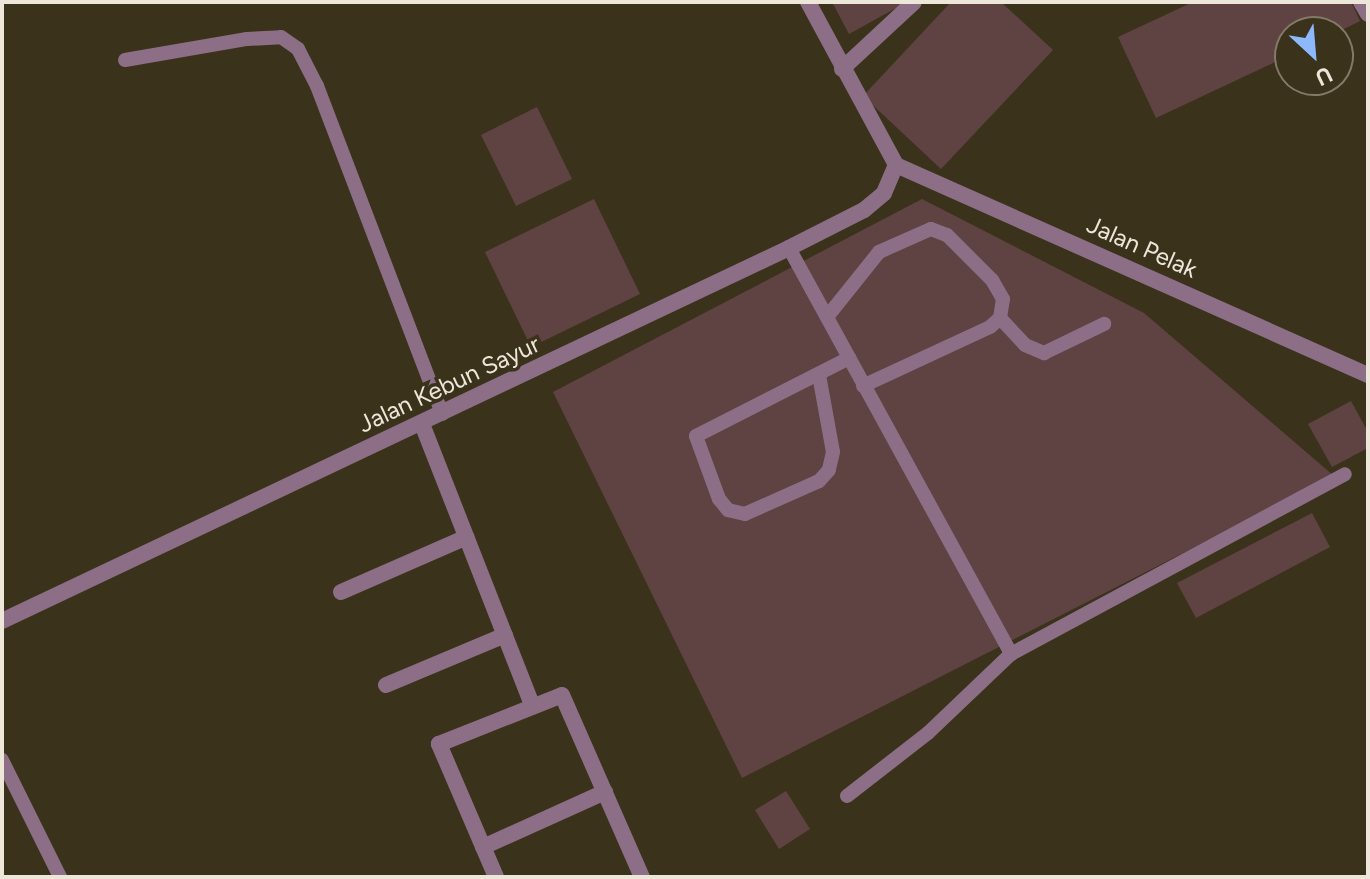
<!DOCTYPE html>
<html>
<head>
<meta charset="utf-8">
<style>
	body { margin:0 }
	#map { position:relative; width:1370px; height:879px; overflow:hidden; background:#3b321b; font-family:Figtree,sans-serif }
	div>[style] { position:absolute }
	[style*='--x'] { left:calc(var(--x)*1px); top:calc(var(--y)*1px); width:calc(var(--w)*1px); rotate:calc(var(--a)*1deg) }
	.building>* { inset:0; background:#5f4343 }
	.service>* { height:14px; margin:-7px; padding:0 7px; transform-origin:7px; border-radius:7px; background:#8c6f86 }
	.minor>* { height:16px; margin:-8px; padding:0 8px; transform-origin:8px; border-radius:8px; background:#8c6f86 }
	span { translate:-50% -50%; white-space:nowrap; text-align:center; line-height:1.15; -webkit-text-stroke:7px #3b321b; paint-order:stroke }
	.street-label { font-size:24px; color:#ede7da }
	.frame { position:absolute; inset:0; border:4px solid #ede7da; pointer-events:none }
	.north { position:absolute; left:1274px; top:16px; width:80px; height:80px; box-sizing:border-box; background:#3b321b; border:2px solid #827a67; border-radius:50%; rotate:154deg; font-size:22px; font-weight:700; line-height:32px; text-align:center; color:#ede7da }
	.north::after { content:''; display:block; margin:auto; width:28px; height:36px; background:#8db9fc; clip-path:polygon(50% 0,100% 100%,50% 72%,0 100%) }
</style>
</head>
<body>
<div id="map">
	<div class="building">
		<i style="clip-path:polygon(832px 2px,907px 2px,849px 34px)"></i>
		<i style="clip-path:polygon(951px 2px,1001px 2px,1053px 50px,941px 169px,863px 96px)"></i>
		<i style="clip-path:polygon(1193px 2px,1351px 2px,1360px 21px,1338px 32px,1290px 32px,1290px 55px,1156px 118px,1118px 37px)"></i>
		<i style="clip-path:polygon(537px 107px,572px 179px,516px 206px,481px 135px)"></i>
		<i style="clip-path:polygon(594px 199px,640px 294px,531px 347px,485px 252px)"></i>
		<i style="clip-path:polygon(922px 199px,1144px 313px,1334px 476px,742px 778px,553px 392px)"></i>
		<i style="clip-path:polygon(1351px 401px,1368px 432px,1368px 448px,1332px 467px,1308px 424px)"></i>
		<i style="clip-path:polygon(1312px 513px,1330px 547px,1196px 618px,1177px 583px)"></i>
		<i style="clip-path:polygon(786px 791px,810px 829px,779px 849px,755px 810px)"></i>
	</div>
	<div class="service">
		<i style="--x:125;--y:60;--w:124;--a:-9.8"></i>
		<i style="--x:247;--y:39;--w:34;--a:-3"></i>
		<i style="--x:281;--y:37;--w:21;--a:35"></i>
		<i style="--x:298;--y:49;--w:42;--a:62.8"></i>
		<i style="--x:317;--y:86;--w:351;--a:69.1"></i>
		<i style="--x:789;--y:248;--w:463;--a:61.3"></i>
		<i style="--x:827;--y:317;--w:83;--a:-51.3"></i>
		<i style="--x:879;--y:252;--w:57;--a:-23.9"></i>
		<i style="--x:931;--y:229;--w:17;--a:21"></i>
		<i style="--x:947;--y:235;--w:64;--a:45"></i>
		<i style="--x:992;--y:280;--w:22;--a:60"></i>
		<i style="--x:1003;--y:299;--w:19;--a:99"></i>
		<i style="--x:1000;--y:318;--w:13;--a:138"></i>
		<i style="--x:990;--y:327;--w:140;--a:155.1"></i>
		<i style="--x:1000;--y:318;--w:37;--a:47"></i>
		<i style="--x:1025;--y:345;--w:21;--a:23"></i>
		<i style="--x:1044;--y:353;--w:67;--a:-25.8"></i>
		<i style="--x:819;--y:375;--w:78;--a:79.7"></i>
		<i style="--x:833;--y:452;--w:18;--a:103"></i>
		<i style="--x:829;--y:470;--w:15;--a:132"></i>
		<i style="--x:819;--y:481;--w:81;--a:156"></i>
		<i style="--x:745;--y:514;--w:17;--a:-167"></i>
		<i style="--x:728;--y:510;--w:14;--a:-129"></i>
		<i style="--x:719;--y:499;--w:67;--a:-110.1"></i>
		<i style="--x:696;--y:436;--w:172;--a:-27"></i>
		<i style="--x:2;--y:760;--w:131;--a:63.6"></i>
		<i style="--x:847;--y:796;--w:103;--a:-37.9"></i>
		<i style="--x:928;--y:733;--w:115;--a:-43.6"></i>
		<i style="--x:1011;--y:654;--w:379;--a:-28.3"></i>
	</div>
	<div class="minor">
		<i style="--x:808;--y:2;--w:185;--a:61.6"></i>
		<i style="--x:1361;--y:2;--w:14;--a:60"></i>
		<i style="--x:842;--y:69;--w:98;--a:-42.9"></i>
		<i style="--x:896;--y:165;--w:517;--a:23.99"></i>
		<i style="--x:422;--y:424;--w:301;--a:68.6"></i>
		<i style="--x:341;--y:592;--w:137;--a:-23.6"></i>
		<i style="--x:2;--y:621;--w:871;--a:-25.36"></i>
		<i style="--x:789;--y:248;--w:84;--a:-26.9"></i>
		<i style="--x:864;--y:210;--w:26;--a:-40"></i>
		<i style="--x:884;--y:193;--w:30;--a:-67"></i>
		<i style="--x:386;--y:685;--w:129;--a:-22.8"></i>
		<i style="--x:483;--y:847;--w:134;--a:-24.3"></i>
		<i style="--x:496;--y:877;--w:145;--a:-113.2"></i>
		<i style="--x:439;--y:744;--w:132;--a:-21.7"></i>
		<i style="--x:562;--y:695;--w:199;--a:66.3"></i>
	</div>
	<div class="street-label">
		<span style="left:1142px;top:247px;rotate:24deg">Jalan Pelak</span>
		<span style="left:449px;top:384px;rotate:-25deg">Jalan Kebun Sayur</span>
	</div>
	<div class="frame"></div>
	<div class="north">U</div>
</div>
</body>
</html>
